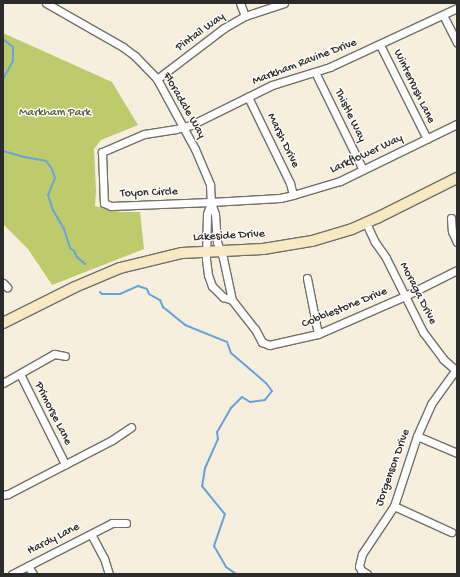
<!DOCTYPE html>
<html>
<head>
<meta charset="utf-8">
<style>
	body { margin:0 }
	#map { position:relative; width:460px; height:577px; overflow:hidden; background:#f7efdd; font-family:"Gochi Hand",sans-serif }
	div>[style] { position:absolute }
	[style*='--x'] { left:calc(var(--x)*1px); top:calc(var(--y)*1px); width:calc(var(--w)*1px); rotate:calc(var(--a)*1deg) }
	.green>* { inset:0; background:#bdcb6d }
	.stream>* { height:2px; margin:-1px; padding:0 1px; transform-origin:1px; border-radius:1px; background:#68a2d8 }
	.roads { filter:drop-shadow(1px 0 #727069) drop-shadow(-1px 0 #727069) drop-shadow(0 1px #727069) drop-shadow(0 -1px #727069) }
	.street>* { height:7px; margin:-3.5px; padding:0 3.5px; transform-origin:3.5px; border-radius:3.5px; background:#fff }
	.secondary>* { height:10px; margin:-5px; padding:0 5px; transform-origin:5px; border-radius:5px; background:#f7e9c3 }
	span { translate:-50% -50%; white-space:nowrap; text-align:center; line-height:1.15; -webkit-text-stroke:3px #fdfcf7; paint-order:stroke }
	.street-label { font-size:12px; color:#2b2b2b }
	.park-label { font-size:12px; color:#575b3f }
	.frame { position:absolute; inset:0; border:4px solid #2b2b2b; pointer-events:none }
</style>
</head>
<body>
<div id="map">
	<div class="green">
		<i style="clip-path:polygon(3px 33px,112px 82px,138px 125px,101px 140px,94px 149px,96px 191px,95px 206px,121px 212px,140px 212px,144px 249px,52px 285px,28px 249px,3px 224px)"></i>
	</div>
	<div class="stream">
		<i style="--x:3;--y:39;--w:13;--a:39"></i>
		<i style="--x:13;--y:47;--w:14;--a:90"></i>
		<i style="--x:13;--y:61;--w:21;--a:119"></i>
		<i style="--x:3;--y:151;--w:22;--a:16"></i>
		<i style="--x:24;--y:157;--w:22;--a:10"></i>
		<i style="--x:46;--y:161;--w:10;--a:53"></i>
		<i style="--x:52;--y:169;--w:9;--a:72"></i>
		<i style="--x:55;--y:178;--w:18;--a:112"></i>
		<i style="--x:48;--y:195;--w:16;--a:72"></i>
		<i style="--x:53;--y:210;--w:22;--a:60"></i>
		<i style="--x:64;--y:229;--w:20;--a:72"></i>
		<i style="--x:70;--y:248;--w:5;--a:37"></i>
		<i style="--x:74;--y:251;--w:7;--a:63"></i>
		<i style="--x:77;--y:257;--w:11;--a:41"></i>
		<i style="--x:100;--y:292;--w:3;--a:45"></i>
		<i style="--x:102;--y:294;--w:18;--a:0"></i>
		<i style="--x:120;--y:294;--w:20;--a:-24"></i>
		<i style="--x:138;--y:286;--w:9;--a:18"></i>
		<i style="--x:147;--y:289;--w:5;--a:68"></i>
		<i style="--x:149;--y:294;--w:13;--a:29"></i>
		<i style="--x:160;--y:300;--w:8;--a:67"></i>
		<i style="--x:163;--y:307;--w:28;--a:39"></i>
		<i style="--x:185;--y:325;--w:45;--a:22"></i>
		<i style="--x:227;--y:342;--w:12;--a:70"></i>
		<i style="--x:231;--y:353;--w:46;--a:40.6"></i>
		<i style="--x:266;--y:383;--w:10;--a:53"></i>
		<i style="--x:272;--y:391;--w:11;--a:128"></i>
		<i style="--x:265;--y:400;--w:15;--a:172"></i>
		<i style="--x:250;--y:402;--w:9;--a:-148"></i>
		<i style="--x:242;--y:397;--w:16;--a:135"></i>
		<i style="--x:231;--y:408;--w:28;--a:120"></i>
		<i style="--x:217;--y:432;--w:7;--a:82"></i>
		<i style="--x:218;--y:439;--w:32;--a:114"></i>
		<i style="--x:205;--y:468;--w:18;--a:99"></i>
		<i style="--x:202;--y:486;--w:36;--a:51"></i>
		<i style="--x:225;--y:514;--w:34;--a:109"></i>
		<i style="--x:214;--y:546;--w:24;--a:60"></i>
		<i style="--x:226;--y:567;--w:12;--a:35"></i>
	</div>
	<div class="roads">
		<div class="street">
			<i style="--x:46;--y:3;--w:89;--a:29.7"></i>
			<i style="--x:123;--y:47;--w:15;--a:37"></i>
			<i style="--x:135;--y:56;--w:32;--a:46"></i>
			<i style="--x:157;--y:79;--w:80;--a:61.5"></i>
			<i style="--x:195;--y:149;--w:39;--a:67"></i>
			<i style="--x:210;--y:185;--w:17;--a:87"></i>
			<i style="--x:211;--y:202;--w:13;--a:72"></i>
			<i style="--x:215;--y:214;--w:28;--a:86"></i>
			<i style="--x:217;--y:242;--w:17;--a:69"></i>
			<i style="--x:223;--y:258;--w:43;--a:77.9"></i>
			<i style="--x:232;--y:300;--w:37;--a:52"></i>
			<i style="--x:255;--y:329;--w:15;--a:62"></i>
			<i style="--x:262;--y:342;--w:8;--a:23"></i>
			<i style="--x:269;--y:345;--w:50;--a:-12.7"></i>
			<i style="--x:318;--y:334;--w:95;--a:-23.6"></i>
			<i style="--x:405;--y:296;--w:58;--a:-26.6"></i>
			<i style="--x:240;--y:3;--w:14;--a:69"></i>
			<i style="--x:457;--y:8;--w:140;--a:155.1"></i>
			<i style="--x:330;--y:67;--w:61;--a:162.8"></i>
			<i style="--x:272;--y:85;--w:90;--a:153.7"></i>
			<i style="--x:191;--y:125;--w:16;--a:165"></i>
			<i style="--x:176;--y:129;--w:32;--a:171"></i>
			<i style="--x:144;--y:134;--w:46;--a:156.8"></i>
			<i style="--x:102;--y:152;--w:51;--a:87.8"></i>
			<i style="--x:104;--y:203;--w:8;--a:23"></i>
			<i style="--x:111;--y:206;--w:100;--a:-2.3"></i>
			<i style="--x:211;--y:202;--w:69;--a:-3.3"></i>
			<i style="--x:280;--y:198;--w:13;--a:-13"></i>
			<i style="--x:293;--y:195;--w:49;--a:-16.6"></i>
			<i style="--x:340;--y:181;--w:130;--a:-26"></i>
			<i style="--x:443;--y:15;--w:31;--a:63"></i>
			<i style="--x:380;--y:45;--w:105;--a:63.4"></i>
			<i style="--x:315;--y:72;--w:109;--a:63.9"></i>
			<i style="--x:157;--y:79;--w:84;--a:-37.3"></i>
			<i style="--x:224;--y:28;--w:24;--a:-30"></i>
			<i style="--x:245;--y:16;--w:41;--a:-18.4"></i>
			<i style="--x:248;--y:97;--w:96;--a:64"></i>
			<i style="--x:290;--y:183;--w:12;--a:76"></i>
			<i style="--x:211;--y:202;--w:13;--a:108"></i>
			<i style="--x:207;--y:214;--w:45;--a:91.3"></i>
			<i style="--x:206;--y:259;--w:16;--a:83"></i>
			<i style="--x:208;--y:275;--w:12;--a:70"></i>
			<i style="--x:212;--y:286;--w:16;--a:45"></i>
			<i style="--x:223;--y:297;--w:9;--a:18"></i>
			<i style="--x:451;--y:218;--w:13;--a:86"></i>
			<i style="--x:452;--y:231;--w:12;--a:66"></i>
			<i style="--x:366;--y:223;--w:21;--a:65"></i>
			<i style="--x:375;--y:242;--w:19;--a:55"></i>
			<i style="--x:386;--y:258;--w:83;--a:63.4"></i>
			<i style="--x:423;--y:332;--w:34;--a:53"></i>
			<i style="--x:443;--y:359;--w:18;--a:41"></i>
			<i style="--x:307;--y:278;--w:57;--a:78.9"></i>
			<i style="--x:3;--y:283;--w:6;--a:45"></i>
			<i style="--x:20;--y:374;--w:101;--a:63.4"></i>
			<i style="--x:3;--y:383;--w:59;--a:-29.6"></i>
			<i style="--x:54;--y:354;--w:11;--a:10"></i>
			<i style="--x:417;--y:436;--w:43;--a:23"></i>
			<i style="--x:3;--y:495;--w:5;--a:-11"></i>
			<i style="--x:8;--y:494;--w:117;--a:-27.4"></i>
			<i style="--x:112;--y:440;--w:23;--a:-34"></i>
			<i style="--x:394;--y:506;--w:63;--a:24.5"></i>
			<i style="--x:91;--y:534;--w:27;--a:62"></i>
			<i style="--x:104;--y:558;--w:17;--a:73"></i>
			<i style="--x:28;--y:566;--w:9;--a:58"></i>
			<i style="--x:12;--y:574;--w:112;--a:-27"></i>
			<i style="--x:112;--y:523;--w:14;--a:0"></i>
			<i style="--x:367;--y:574;--w:7;--a:-146"></i>
			<i style="--x:361;--y:570;--w:4;--a:-117"></i>
			<i style="--x:359;--y:566;--w:12;--a:-76"></i>
			<i style="--x:362;--y:554;--w:58;--a:-56.3"></i>
			<i style="--x:394;--y:506;--w:74;--a:-71.8"></i>
			<i style="--x:417;--y:436;--w:35;--a:-66"></i>
			<i style="--x:431;--y:404;--w:44;--a:-54.2"></i>
		</div>
		<div class="secondary">
			<i style="--x:3;--y:323;--w:80;--a:-26.6"></i>
			<i style="--x:75;--y:287;--w:49;--a:-22.9"></i>
			<i style="--x:120;--y:268;--w:64;--a:-13.6"></i>
			<i style="--x:182;--y:253;--w:81;--a:-2.8"></i>
			<i style="--x:263;--y:249;--w:50;--a:-9.3"></i>
			<i style="--x:312;--y:241;--w:42;--a:-16.7"></i>
			<i style="--x:352;--y:229;--w:27;--a:-24"></i>
			<i style="--x:377;--y:218;--w:89;--a:-26.6"></i>
		</div>
	</div>
	<div class="street-label">
		<span style="left:201px;top:33px;rotate:-36deg">Pintail Way</span>
		<span style="left:305px;top:63px;rotate:-21deg">Markham Ravine Drive</span>
		<span style="left:413px;top:87px;rotate:64deg">Winterrush Lane</span>
		<span style="left:183px;top:106px;rotate:60deg">Floradale Way</span>
		<span style="left:349px;top:116px;rotate:64deg">Thistle Way</span>
		<span style="left:282px;top:141px;rotate:64deg">Marsh Drive</span>
		<span style="left:367px;top:155px;rotate:-25deg">Larkflower Way</span>
		<span style="left:149px;top:194px;rotate:-2deg">Toyon Circle</span>
		<span style="left:229px;top:237px;rotate:-3deg">Lakeside Drive</span>
		<span style="left:417px;top:294px;rotate:63deg">Moraga Drive</span>
		<span style="left:345px;top:309px;rotate:-22deg">Cobblestone Drive</span>
		<span style="left:52px;top:414px;rotate:63deg">Primorse Lane</span>
		<span style="left:394px;top:468px;rotate:-70deg">Jorgenson Drive</span>
		<span style="left:54px;top:540px;rotate:-27deg">Hardy Lane</span>
	</div>
	<div class="park-label">
		<span style="left:55px;top:114px">Markham Park</span>
	</div>
	<div class="frame"></div>
</div>
</body>
</html>
